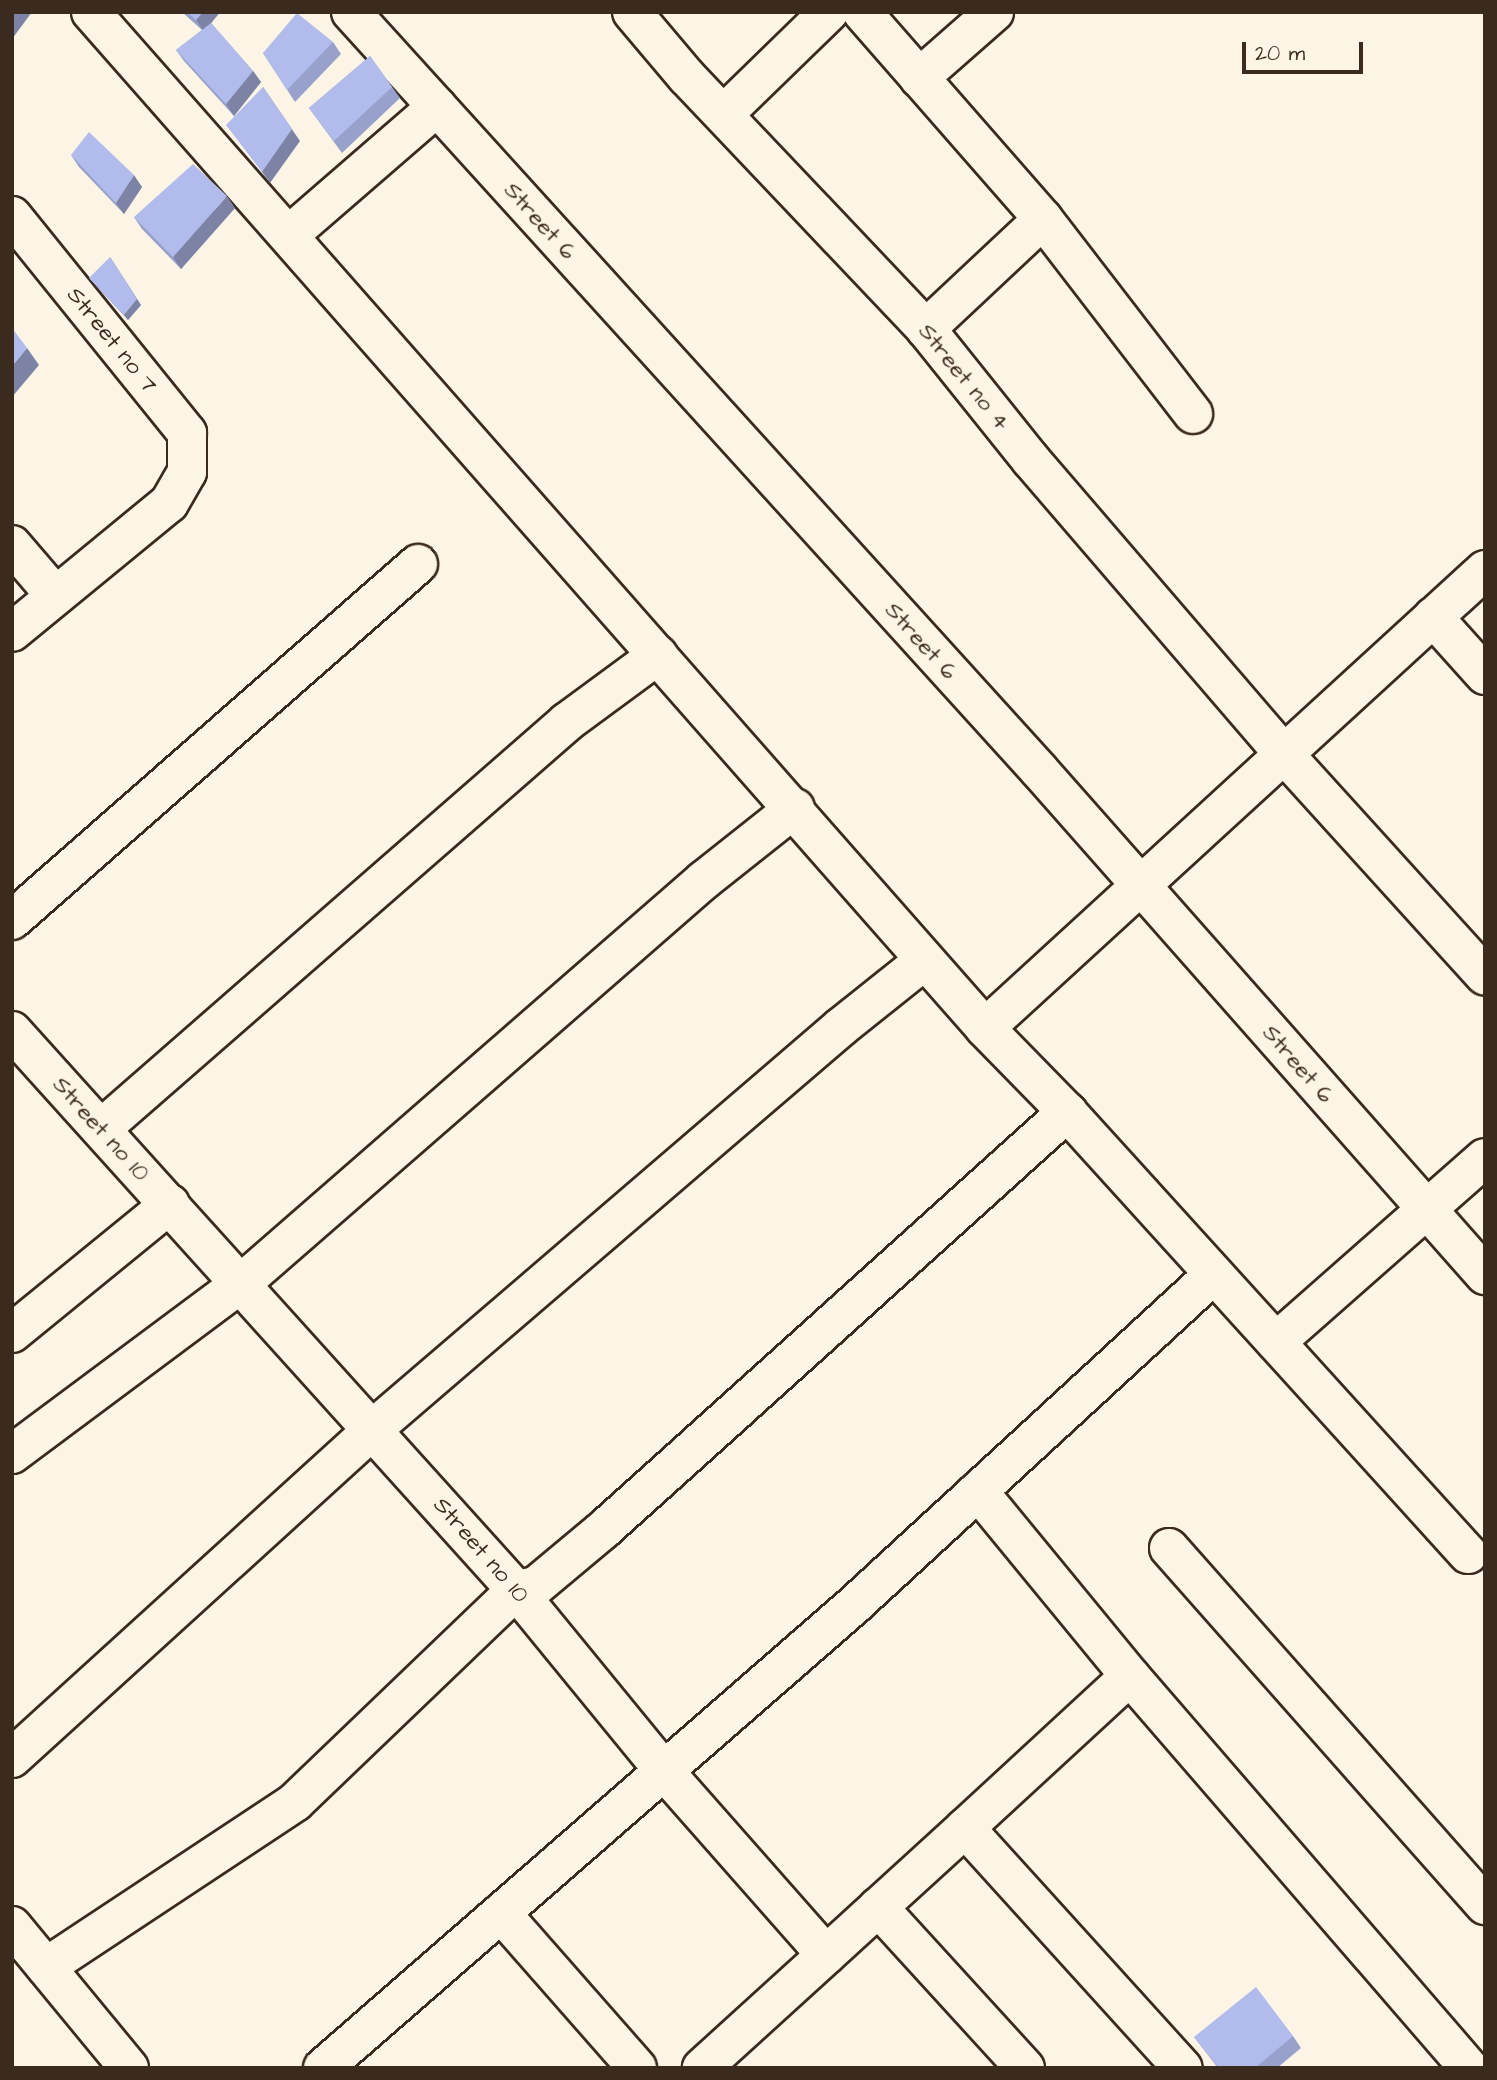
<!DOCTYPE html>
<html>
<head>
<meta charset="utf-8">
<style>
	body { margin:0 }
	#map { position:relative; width:1497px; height:2080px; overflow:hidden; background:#fcf5e5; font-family:"Architects Daughter",sans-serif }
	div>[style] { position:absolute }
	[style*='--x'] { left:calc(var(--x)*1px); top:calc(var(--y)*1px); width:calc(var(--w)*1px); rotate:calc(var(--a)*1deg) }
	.roads { filter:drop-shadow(2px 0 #3b2a1e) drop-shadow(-2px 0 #3b2a1e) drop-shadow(0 2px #3b2a1e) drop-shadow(0 -2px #3b2a1e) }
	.street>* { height:38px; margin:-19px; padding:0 19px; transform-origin:19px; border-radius:19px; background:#fcf5e5 }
	.wall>* { inset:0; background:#98a1cb }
	.shaded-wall>* { inset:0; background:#7c83a5 }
	.building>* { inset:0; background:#b1bbec }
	span { translate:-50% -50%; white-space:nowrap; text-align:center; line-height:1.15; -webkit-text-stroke:7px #fcf5e5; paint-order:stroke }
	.street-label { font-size:23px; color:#3b2a1e }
	.frame { position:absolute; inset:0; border:14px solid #3b2a1e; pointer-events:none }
	.scale { position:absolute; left:1242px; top:42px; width:121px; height:32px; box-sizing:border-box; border:4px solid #3b2a1e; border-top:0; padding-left:9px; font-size:21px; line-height:24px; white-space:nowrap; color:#3b2a1e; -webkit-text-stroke:5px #fcf5e5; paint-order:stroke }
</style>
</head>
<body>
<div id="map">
	<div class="roads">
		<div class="street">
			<i style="--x:91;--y:12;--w:1353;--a:48.65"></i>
			<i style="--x:985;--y:1028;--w:117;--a:45.7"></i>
			<i style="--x:1067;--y:1112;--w:597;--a:47.78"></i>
			<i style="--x:351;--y:12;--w:1024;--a:47.77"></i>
			<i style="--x:1039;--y:770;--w:674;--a:48.55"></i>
			<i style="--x:632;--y:12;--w:85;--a:49.8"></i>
			<i style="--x:687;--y:77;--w:347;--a:46.5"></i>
			<i style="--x:926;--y:329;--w:168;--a:51.3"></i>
			<i style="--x:1031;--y:460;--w:388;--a:49.3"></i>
			<i style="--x:1284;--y:754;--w:299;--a:47.8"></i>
			<i style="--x:862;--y:12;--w:275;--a:48.8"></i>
			<i style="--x:1043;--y:219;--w:161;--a:136.8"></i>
			<i style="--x:919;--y:78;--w:100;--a:-41.3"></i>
			<i style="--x:724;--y:114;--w:146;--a:-44.2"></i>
			<i style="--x:12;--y:216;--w:279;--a:51.1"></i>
			<i style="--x:187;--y:433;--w:39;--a:90"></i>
			<i style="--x:187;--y:472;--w:36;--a:120"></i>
			<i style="--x:169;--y:503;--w:203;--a:140.6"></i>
			<i style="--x:1043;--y:219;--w:246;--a:52.4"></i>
			<i style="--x:289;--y:235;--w:196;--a:-40.9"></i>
			<i style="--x:12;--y:545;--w:65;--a:49.4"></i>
			<i style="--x:1433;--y:617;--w:78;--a:48.1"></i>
			<i style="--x:12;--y:920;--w:540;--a:-41.25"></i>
			<i style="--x:985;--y:1028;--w:678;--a:-42.49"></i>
			<i style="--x:12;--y:1031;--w:753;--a:47.96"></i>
			<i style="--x:516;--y:1590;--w:234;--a:50.7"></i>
			<i style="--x:664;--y:1771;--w:245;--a:48.6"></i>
			<i style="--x:826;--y:1955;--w:168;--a:137.7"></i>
			<i style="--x:101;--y:1129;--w:619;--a:-41.13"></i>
			<i style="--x:567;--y:722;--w:113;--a:-36.4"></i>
			<i style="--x:12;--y:1333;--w:204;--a:-39.2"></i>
			<i style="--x:1276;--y:1342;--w:278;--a:-41.4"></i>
			<i style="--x:12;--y:1454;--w:288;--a:-36.7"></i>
			<i style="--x:243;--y:1282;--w:612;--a:-41.09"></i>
			<i style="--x:704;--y:880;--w:116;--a:-38.4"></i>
			<i style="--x:978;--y:1491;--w:239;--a:50.6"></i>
			<i style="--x:1130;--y:1676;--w:518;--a:49.15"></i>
			<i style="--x:1169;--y:1548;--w:477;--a:48.5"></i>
			<i style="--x:12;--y:1758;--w:488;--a:-42.3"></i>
			<i style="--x:373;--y:1429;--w:617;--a:-40.66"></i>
			<i style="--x:841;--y:1027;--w:107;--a:-38.6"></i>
			<i style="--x:965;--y:1828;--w:224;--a:-42.7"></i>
			<i style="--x:878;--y:1907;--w:218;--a:47.6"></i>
			<i style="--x:501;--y:1913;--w:206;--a:48.7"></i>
			<i style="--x:12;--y:1926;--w:184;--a:50.5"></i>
			<i style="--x:826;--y:1955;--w:188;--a:-42.4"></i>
			<i style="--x:965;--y:1828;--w:324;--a:47.8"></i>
			<i style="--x:46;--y:1967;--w:299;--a:-33.5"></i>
			<i style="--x:295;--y:1802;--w:306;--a:-43.8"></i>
			<i style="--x:516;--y:1590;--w:20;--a:-11"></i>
			<i style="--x:536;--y:1586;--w:87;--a:-39.9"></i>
			<i style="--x:603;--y:1530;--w:625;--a:-42.01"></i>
			<i style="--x:323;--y:2068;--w:703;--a:-41.08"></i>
			<i style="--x:853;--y:1606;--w:490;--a:-42.6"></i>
		</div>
	</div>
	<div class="wall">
		<i style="clip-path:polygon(182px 12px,220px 12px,211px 23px,253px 71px,261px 82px,234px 116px,184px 61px,176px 50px,202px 30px)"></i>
		<i style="clip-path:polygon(333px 42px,341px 54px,295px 102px,263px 53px)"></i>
		<i style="clip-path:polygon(370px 56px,400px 98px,342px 153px,309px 108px)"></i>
		<i style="clip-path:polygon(71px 155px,142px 187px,124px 214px,79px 167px)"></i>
		<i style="clip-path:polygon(235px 208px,181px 269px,142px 229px,134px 217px)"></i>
		<i style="clip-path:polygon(89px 278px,141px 305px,128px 320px)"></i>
		<i style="clip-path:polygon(1293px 2036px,1301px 2048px,1277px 2068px,1218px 2068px,1194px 2037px)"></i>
	</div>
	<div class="shaded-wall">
		<i style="clip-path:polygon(12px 12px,32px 12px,12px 39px)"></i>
		<i style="clip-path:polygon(203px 12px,220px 12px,204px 32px,196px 20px)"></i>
		<i style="clip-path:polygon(253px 71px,261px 82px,234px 116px,226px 104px)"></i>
		<i style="clip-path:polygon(263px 87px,300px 141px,270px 183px,262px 172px)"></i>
		<i style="clip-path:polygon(134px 175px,142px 187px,124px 214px,116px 203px)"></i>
		<i style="clip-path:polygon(227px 196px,235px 208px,181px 269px,173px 257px)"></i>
		<i style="clip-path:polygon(110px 257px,141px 305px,128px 320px,124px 315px)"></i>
		<i style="clip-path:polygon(27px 348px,39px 365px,12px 397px,12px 366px)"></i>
	</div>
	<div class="building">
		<i style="clip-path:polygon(187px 12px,203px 12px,196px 20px)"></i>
		<i style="clip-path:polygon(297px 13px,333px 42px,287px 90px,263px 53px)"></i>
		<i style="clip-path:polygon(211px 23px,253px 71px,226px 104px,176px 50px)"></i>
		<i style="clip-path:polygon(370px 56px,392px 87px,334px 141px,309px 108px)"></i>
		<i style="clip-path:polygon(263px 87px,292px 129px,262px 172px,226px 125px)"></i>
		<i style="clip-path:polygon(89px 132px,134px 175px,116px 203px,71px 155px)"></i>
		<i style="clip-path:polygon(193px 164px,227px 196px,173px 257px,134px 217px)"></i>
		<i style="clip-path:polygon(110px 257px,137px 299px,124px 315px,89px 278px)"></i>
		<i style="clip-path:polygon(12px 328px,27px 348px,12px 366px)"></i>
		<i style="clip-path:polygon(1256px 1987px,1293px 2036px,1255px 2068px,1219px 2068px,1194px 2037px)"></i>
	</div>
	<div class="street-label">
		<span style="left:540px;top:221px;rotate:48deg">Street 6</span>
		<span style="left:112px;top:340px;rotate:51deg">Street no 7</span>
		<span style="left:964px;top:377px;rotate:51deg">Street no 4</span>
		<span style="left:921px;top:641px;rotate:48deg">Street 6</span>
		<span style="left:1298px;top:1064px;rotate:49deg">Street 6</span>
		<span style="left:101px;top:1129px;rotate:48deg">Street no 10</span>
		<span style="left:481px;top:1550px;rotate:49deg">Street no 10</span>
	</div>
	<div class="frame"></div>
	<div class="scale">20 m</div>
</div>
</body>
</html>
